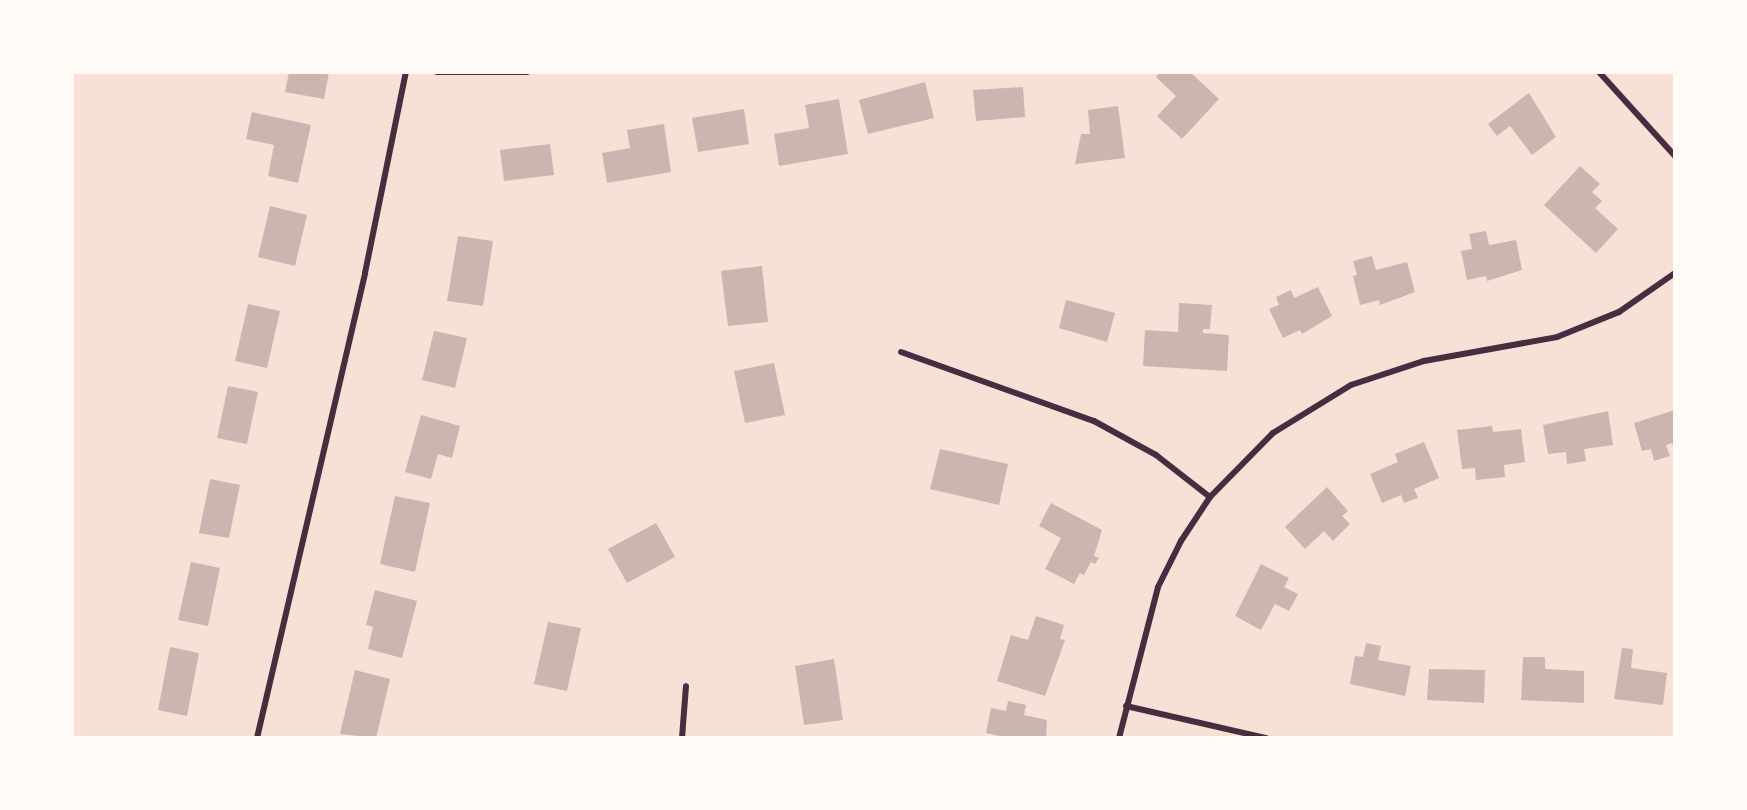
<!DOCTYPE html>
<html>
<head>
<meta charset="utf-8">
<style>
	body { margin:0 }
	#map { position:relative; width:1747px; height:810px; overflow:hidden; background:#f7e1d7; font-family:Quicksand,sans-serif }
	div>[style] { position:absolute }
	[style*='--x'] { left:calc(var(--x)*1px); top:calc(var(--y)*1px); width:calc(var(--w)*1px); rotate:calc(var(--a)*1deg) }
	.building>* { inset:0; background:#ccb4b1 }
	.minor>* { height:6px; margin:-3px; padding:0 3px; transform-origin:3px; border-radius:3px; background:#4a2c40 }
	span { translate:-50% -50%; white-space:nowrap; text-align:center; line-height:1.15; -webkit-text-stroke:4.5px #fffaf5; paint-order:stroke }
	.frame { position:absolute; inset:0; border:74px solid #fffaf5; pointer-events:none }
</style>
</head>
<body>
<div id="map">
	<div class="building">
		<i style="clip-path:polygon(289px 72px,329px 72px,324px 99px,285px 92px)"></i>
		<i style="clip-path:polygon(1160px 72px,1190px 72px,1219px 99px,1182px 139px,1157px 116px,1176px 96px,1156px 77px)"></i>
		<i style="clip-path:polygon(925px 82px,934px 118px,868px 134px,859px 100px)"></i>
		<i style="clip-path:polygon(1023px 87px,1025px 117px,976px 121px,973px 90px)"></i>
		<i style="clip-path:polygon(1529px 93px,1556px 137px,1532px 155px,1510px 126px,1497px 136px,1488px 124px)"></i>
		<i style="clip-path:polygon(839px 99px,848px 154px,779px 166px,774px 134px,809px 128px,805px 105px)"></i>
		<i style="clip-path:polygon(1118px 106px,1125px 158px,1075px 164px,1081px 134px,1090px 134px,1088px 110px)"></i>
		<i style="clip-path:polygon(744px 109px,749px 144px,698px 152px,692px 118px)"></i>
		<i style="clip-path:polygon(252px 112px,311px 125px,298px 183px,268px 176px,274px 145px,246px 139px)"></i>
		<i style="clip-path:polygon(664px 124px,671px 172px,607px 183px,602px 153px,630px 148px,627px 130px)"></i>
		<i style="clip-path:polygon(550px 144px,554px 175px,504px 181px,500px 150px)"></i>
		<i style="clip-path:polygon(1580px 166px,1600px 184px,1592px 192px,1602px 201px,1595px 208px,1618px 229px,1596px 253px,1544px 205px)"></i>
		<i style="clip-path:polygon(270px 206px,307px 215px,295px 266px,258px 257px)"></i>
		<i style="clip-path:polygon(1486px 231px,1489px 245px,1516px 240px,1522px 270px,1487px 281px,1486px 276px,1467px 280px,1461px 251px,1472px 249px,1469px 234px)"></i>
		<i style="clip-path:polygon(458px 236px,493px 241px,483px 306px,447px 301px)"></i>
		<i style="clip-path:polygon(1372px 256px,1376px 270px,1407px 262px,1415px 292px,1380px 305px,1379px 300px,1360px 305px,1353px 276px,1357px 275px,1353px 261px)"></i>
		<i style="clip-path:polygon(762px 266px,768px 322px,728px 326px,721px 271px)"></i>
		<i style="clip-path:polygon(1318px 287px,1332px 316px,1302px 334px,1300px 330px,1283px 338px,1269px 309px,1279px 305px,1276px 297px,1291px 290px,1294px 298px)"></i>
		<i style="clip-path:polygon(1066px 300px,1115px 313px,1107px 342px,1059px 328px)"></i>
		<i style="clip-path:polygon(1179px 303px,1212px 305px,1210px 329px,1203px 329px,1203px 333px,1229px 335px,1227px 371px,1143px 366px,1145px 330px,1178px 332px)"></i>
		<i style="clip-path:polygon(248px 304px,280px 311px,267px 368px,235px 361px)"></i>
		<i style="clip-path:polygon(434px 331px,467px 338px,455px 388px,422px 380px)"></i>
		<i style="clip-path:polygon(774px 363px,785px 415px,745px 423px,734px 371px)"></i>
		<i style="clip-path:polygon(228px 386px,258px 392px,247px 444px,217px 438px)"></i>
		<i style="clip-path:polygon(1675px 410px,1675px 450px,1672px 443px,1666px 445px,1670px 456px,1654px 461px,1651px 449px,1642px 451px,1634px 423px)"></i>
		<i style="clip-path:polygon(1608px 411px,1613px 445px,1584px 449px,1586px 461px,1567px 464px,1566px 452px,1548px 454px,1543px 425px)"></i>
		<i style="clip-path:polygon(421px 415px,460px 426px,452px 458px,438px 454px,431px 479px,405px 472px)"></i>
		<i style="clip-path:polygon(1492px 426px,1493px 432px,1521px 429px,1525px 462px,1504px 465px,1505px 477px,1476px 480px,1475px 468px,1462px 469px,1457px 430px)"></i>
		<i style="clip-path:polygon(1424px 442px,1439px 478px,1414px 489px,1418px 498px,1404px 503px,1401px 495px,1382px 503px,1370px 474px,1398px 462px,1395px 454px)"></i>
		<i style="clip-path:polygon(940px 449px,1008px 464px,999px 505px,930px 489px)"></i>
		<i style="clip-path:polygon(210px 479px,240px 485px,229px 538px,199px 533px)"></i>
		<i style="clip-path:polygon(1327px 487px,1348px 511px,1342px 516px,1350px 524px,1333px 541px,1324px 531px,1305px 549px,1285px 527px)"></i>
		<i style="clip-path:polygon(395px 496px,430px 503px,415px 572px,380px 564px)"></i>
		<i style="clip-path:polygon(1051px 503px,1102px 530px,1094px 556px,1099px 558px,1095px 564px,1091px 562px,1084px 575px,1080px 573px,1074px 584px,1045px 569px,1061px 538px,1039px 526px)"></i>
		<i style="clip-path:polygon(656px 523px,675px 557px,627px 583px,608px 549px)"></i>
		<i style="clip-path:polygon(191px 562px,220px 568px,208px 626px,178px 620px)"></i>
		<i style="clip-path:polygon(1261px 564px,1289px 578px,1284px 587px,1298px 594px,1289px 611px,1275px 604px,1261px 630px,1235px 616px)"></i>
		<i style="clip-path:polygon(375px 590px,417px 601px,402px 658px,368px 649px,373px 627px,366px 625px)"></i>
		<i style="clip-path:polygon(1036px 616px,1064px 625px,1060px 639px,1065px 640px,1045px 696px,997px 681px,1011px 635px,1028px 640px)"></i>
		<i style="clip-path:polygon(548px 622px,581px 628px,567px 691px,534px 684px)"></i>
		<i style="clip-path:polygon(1366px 643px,1381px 646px,1378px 660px,1411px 666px,1405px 696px,1350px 684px,1355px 656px,1363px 657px)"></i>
		<i style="clip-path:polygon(170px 647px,199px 653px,187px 716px,158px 710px)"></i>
		<i style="clip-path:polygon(1622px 648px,1633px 649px,1631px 668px,1667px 673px,1663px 705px,1614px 699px)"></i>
		<i style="clip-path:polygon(1523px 657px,1545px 657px,1545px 669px,1584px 671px,1584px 703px,1521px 700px)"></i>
		<i style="clip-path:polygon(834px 659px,843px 720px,804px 725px,795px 666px)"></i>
		<i style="clip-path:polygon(1429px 669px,1485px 670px,1484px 703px,1427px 700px)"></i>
		<i style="clip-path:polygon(355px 670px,390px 679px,376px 738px,340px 734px)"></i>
		<i style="clip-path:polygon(1008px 701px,1026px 705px,1024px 715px,1047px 720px,1046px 738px,1009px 738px,986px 733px,991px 708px,1006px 711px)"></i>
	</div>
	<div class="minor">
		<i style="--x:437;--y:72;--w:90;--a:0"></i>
		<i style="--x:1599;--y:72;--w:113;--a:47.9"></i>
		<i style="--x:901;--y:352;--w:205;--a:19.7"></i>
		<i style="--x:1094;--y:421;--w:71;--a:28.7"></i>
		<i style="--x:1156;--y:455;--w:68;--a:37.9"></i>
		<i style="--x:1126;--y:706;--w:144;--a:12.9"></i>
		<i style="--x:257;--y:738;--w:477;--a:-76.9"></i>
		<i style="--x:365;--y:273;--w:205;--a:-78.5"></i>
		<i style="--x:682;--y:738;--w:52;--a:-85.6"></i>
		<i style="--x:1119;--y:738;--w:156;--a:-75.5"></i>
		<i style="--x:1158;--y:587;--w:51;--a:-63.4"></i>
		<i style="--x:1181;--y:541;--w:53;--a:-56.6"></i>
		<i style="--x:1210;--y:497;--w:90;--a:-45.5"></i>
		<i style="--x:1273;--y:433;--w:92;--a:-31.6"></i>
		<i style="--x:1351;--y:385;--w:77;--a:-18.2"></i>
		<i style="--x:1424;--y:361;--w:135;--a:-10.2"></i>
		<i style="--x:1557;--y:337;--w:67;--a:-22"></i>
		<i style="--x:1619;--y:312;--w:68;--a:-34.9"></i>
	</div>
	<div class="frame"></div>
</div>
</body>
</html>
